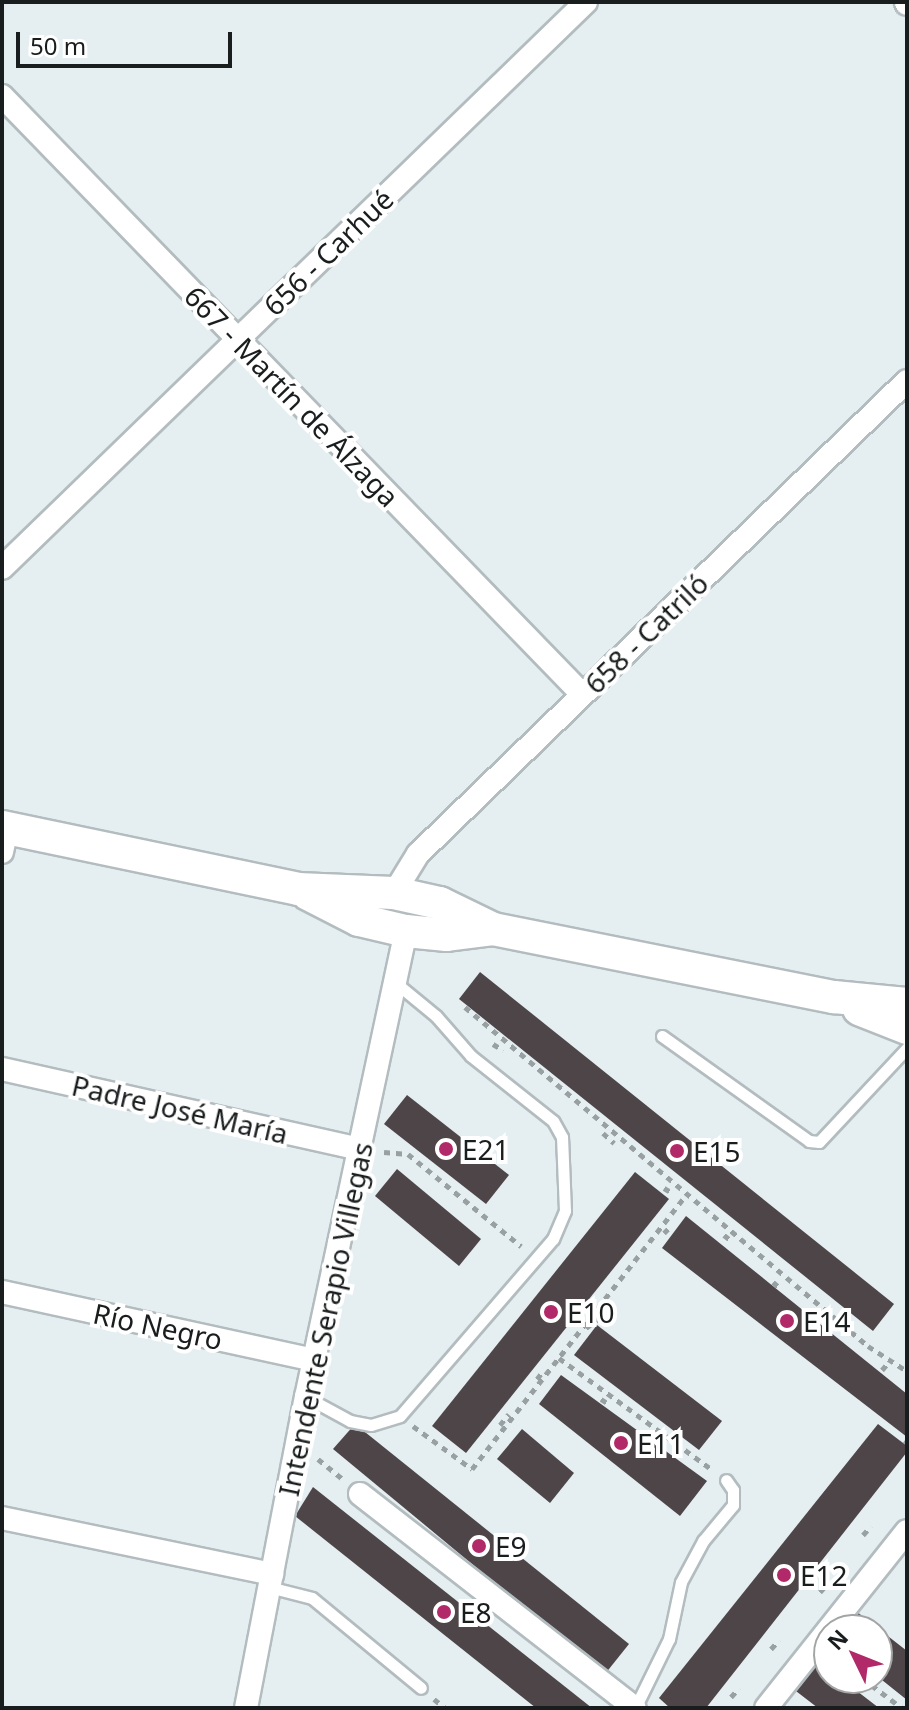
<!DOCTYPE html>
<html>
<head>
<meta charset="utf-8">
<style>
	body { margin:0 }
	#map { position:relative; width:909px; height:1710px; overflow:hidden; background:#e5eff2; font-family:"Noto Sans",sans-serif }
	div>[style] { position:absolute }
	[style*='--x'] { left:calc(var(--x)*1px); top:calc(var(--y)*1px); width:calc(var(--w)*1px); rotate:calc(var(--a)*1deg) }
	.building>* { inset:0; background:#4d4547 }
	.path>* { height:5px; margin-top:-2.5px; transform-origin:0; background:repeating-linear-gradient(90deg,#98a0a2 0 6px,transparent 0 12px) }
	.roads { filter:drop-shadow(2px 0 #b3bcbf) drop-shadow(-2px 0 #b3bcbf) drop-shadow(0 2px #b3bcbf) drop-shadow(0 -2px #b3bcbf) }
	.service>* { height:11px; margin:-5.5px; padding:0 5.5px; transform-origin:5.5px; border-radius:5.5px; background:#fff }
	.minor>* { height:22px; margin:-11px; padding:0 11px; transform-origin:11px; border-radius:11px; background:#fff }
	.secondary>* { height:32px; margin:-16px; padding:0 16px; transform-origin:16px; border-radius:16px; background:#fff }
	.dots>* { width:22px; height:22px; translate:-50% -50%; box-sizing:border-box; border:4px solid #fff; border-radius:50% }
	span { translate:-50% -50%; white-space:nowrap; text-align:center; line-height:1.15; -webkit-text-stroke:8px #fff; paint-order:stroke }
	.street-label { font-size:28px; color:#191d1e }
	.poi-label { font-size:28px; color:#191d1e }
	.left { translate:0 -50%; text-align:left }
	.frame { position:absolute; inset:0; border:4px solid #191d1e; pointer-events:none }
	.north { position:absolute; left:813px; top:1614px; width:80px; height:80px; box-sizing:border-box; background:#fff; border:2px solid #a3a5a5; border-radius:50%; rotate:313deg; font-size:22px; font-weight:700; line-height:32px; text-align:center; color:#191d1e }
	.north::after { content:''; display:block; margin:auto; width:28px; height:36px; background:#b22969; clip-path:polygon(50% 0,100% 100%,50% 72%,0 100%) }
	.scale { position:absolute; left:16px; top:32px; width:216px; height:36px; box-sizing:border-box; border:4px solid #191d1e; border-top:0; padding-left:10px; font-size:24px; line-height:28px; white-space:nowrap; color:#191d1e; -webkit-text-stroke:6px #fff; paint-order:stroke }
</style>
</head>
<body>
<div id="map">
	<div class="building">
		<i style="clip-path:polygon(480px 972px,894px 1304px,873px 1331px,459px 999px)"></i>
		<i style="clip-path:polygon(407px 1095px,509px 1175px,486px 1204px,384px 1124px)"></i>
		<i style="clip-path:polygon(397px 1169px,481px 1239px,459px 1266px,375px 1196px)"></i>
		<i style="clip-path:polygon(635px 1172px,669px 1199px,466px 1453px,432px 1426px)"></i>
		<i style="clip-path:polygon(686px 1216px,907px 1394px,907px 1437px,662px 1248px)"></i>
		<i style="clip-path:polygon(597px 1325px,722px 1421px,699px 1450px,574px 1355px)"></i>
		<i style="clip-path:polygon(561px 1375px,707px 1481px,680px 1516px,539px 1404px)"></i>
		<i style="clip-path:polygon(355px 1424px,629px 1644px,605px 1674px,333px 1449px)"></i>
		<i style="clip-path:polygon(878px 1424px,907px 1446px,907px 1452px,706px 1708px,670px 1708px,659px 1698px)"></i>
		<i style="clip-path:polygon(522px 1429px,574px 1473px,550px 1503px,497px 1459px)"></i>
		<i style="clip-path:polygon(313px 1487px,592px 1708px,536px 1708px,295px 1516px)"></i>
		<i style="clip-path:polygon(852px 1608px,907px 1651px,907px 1700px,877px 1676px,877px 1630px,836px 1630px)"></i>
		<i style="clip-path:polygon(815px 1658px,829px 1669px,829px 1678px,840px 1678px,879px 1708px,818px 1708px,792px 1688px)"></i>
	</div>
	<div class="path">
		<i style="--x:465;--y:1007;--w:527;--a:40.07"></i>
		<i style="--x:868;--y:1346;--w:46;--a:32.7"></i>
		<i style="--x:493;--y:1044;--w:12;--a:31"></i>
		<i style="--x:603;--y:1133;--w:15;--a:42"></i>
		<i style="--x:384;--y:1152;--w:24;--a:5"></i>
		<i style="--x:408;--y:1154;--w:146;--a:39.2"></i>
		<i style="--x:664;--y:1188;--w:8;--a:30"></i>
		<i style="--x:664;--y:1233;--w:11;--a:-45"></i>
		<i style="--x:724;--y:1235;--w:11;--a:38"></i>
		<i style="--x:773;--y:1282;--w:11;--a:41"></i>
		<i style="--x:825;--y:1320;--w:11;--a:41"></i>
		<i style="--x:586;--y:1328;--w:15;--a:-37"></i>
		<i style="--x:559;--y:1358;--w:187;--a:36.1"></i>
		<i style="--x:882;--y:1370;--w:11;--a:-49"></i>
		<i style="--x:537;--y:1379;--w:11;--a:-52"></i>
		<i style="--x:601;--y:1399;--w:9;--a:32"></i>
		<i style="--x:500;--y:1425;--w:14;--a:-51"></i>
		<i style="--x:413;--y:1426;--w:73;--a:36.1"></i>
		<i style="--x:472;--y:1469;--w:348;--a:-52"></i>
		<i style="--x:655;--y:1440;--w:10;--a:29"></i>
		<i style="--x:905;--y:1444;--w:4;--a:-56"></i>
		<i style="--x:318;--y:1459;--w:33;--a:39"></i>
		<i style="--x:863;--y:1535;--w:12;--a:-48"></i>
		<i style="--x:820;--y:1592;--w:12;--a:-48"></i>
		<i style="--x:771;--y:1649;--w:12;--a:-48"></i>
		<i style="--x:850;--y:1678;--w:9;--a:41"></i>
		<i style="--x:862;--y:1678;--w:50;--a:36.9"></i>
		<i style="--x:731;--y:1697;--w:12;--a:-48"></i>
		<i style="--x:434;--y:1699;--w:14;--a:39"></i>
	</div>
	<div class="roads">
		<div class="service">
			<i style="--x:662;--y:1036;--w:181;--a:35.5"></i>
			<i style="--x:809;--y:1141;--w:10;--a:6"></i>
			<i style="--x:819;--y:1142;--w:129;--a:-46.9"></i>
			<i style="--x:306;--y:1397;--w:50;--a:28.6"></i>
			<i style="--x:350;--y:1421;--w:21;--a:11"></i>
			<i style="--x:371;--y:1425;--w:30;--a:-17"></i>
			<i style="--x:400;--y:1416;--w:234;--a:-49.2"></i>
			<i style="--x:553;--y:1239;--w:30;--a:-67"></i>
			<i style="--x:565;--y:1211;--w:74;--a:-92.3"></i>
			<i style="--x:562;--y:1137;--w:18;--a:-119"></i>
			<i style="--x:553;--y:1121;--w:105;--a:-141.6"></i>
			<i style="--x:471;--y:1056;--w:53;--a:-131.2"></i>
			<i style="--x:436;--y:1016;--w:50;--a:-140.6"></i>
			<i style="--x:269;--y:1587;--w:44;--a:14.3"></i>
			<i style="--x:312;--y:1598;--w:141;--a:39.5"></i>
			<i style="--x:635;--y:1708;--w:77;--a:-63.8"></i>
			<i style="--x:669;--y:1639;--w:58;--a:-78.1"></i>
			<i style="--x:681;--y:1582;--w:47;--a:-61.8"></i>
			<i style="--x:703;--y:1541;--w:47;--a:-50.2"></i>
			<i style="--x:733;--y:1505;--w:15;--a:-90"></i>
			<i style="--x:733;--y:1490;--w:12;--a:-125"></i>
		</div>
		<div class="minor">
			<i style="--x:906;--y:2;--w:2;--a:63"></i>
			<i style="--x:2;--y:96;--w:833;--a:45.88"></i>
			<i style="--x:2;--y:568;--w:813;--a:-44.1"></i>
			<i style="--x:2;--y:852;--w:25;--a:-78"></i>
			<i style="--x:394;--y:893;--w:46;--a:-58.4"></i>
			<i style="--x:418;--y:854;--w:680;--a:-44.05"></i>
			<i style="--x:2;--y:1069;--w:366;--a:12.6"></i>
			<i style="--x:2;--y:1292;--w:319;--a:12.3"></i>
			<i style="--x:360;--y:1494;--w:348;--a:37.9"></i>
			<i style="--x:2;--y:1518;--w:276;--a:11.7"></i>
			<i style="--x:246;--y:1708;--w:317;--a:-79.1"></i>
			<i style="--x:306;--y:1397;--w:477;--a:-77.9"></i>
			<i style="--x:766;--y:1708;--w:226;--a:-51.5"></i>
		</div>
		<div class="secondary">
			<i style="--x:2;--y:827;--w:302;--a:11.8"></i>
			<i style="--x:298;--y:889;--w:96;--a:2.4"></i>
			<i style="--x:394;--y:893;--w:47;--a:12.3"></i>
			<i style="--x:440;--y:903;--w:59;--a:26.1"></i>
			<i style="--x:493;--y:929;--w:348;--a:11.3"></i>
			<i style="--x:834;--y:997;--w:73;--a:5.5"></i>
			<i style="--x:308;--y:894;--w:57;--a:27"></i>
			<i style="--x:359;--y:920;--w:48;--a:13.2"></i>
			<i style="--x:406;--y:931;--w:41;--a:5.6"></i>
			<i style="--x:447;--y:935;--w:46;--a:-7.4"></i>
			<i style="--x:859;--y:1009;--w:52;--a:21.6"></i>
		</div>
	</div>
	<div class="dots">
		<i style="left:446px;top:1149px;background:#b22969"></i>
		<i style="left:677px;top:1151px;background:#b22969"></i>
		<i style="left:551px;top:1312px;background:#b22969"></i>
		<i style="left:787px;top:1321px;background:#b22969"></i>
		<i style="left:621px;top:1443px;background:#b22969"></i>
		<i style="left:479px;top:1546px;background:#b22969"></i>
		<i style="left:784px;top:1575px;background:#b22969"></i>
		<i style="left:444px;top:1612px;background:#b22969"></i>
	</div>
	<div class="street-label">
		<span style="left:328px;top:252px;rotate:-44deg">656 - Carhué</span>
		<span style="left:292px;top:396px;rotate:46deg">667 - Martín de Álzaga</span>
		<span style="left:646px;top:633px;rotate:-44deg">658 - Catriló</span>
		<span style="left:180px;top:1109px;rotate:13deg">Padre José María</span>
		<span style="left:325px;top:1319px;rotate:-78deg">Intendente Serapio Villegas</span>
		<span style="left:158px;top:1326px;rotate:12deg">Río Negro</span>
	</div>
	<div class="poi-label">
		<span class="left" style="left:462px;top:1149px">E21</span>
		<span class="left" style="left:693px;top:1151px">E15</span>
		<span class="left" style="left:567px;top:1312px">E10</span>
		<span class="left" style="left:803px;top:1321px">E14</span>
		<span class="left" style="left:637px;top:1443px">E11</span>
		<span class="left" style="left:495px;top:1546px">E9</span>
		<span class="left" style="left:800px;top:1575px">E12</span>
		<span class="left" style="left:460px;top:1612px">E8</span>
	</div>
	<div class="frame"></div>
	<div class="north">N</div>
	<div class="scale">50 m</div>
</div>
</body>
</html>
